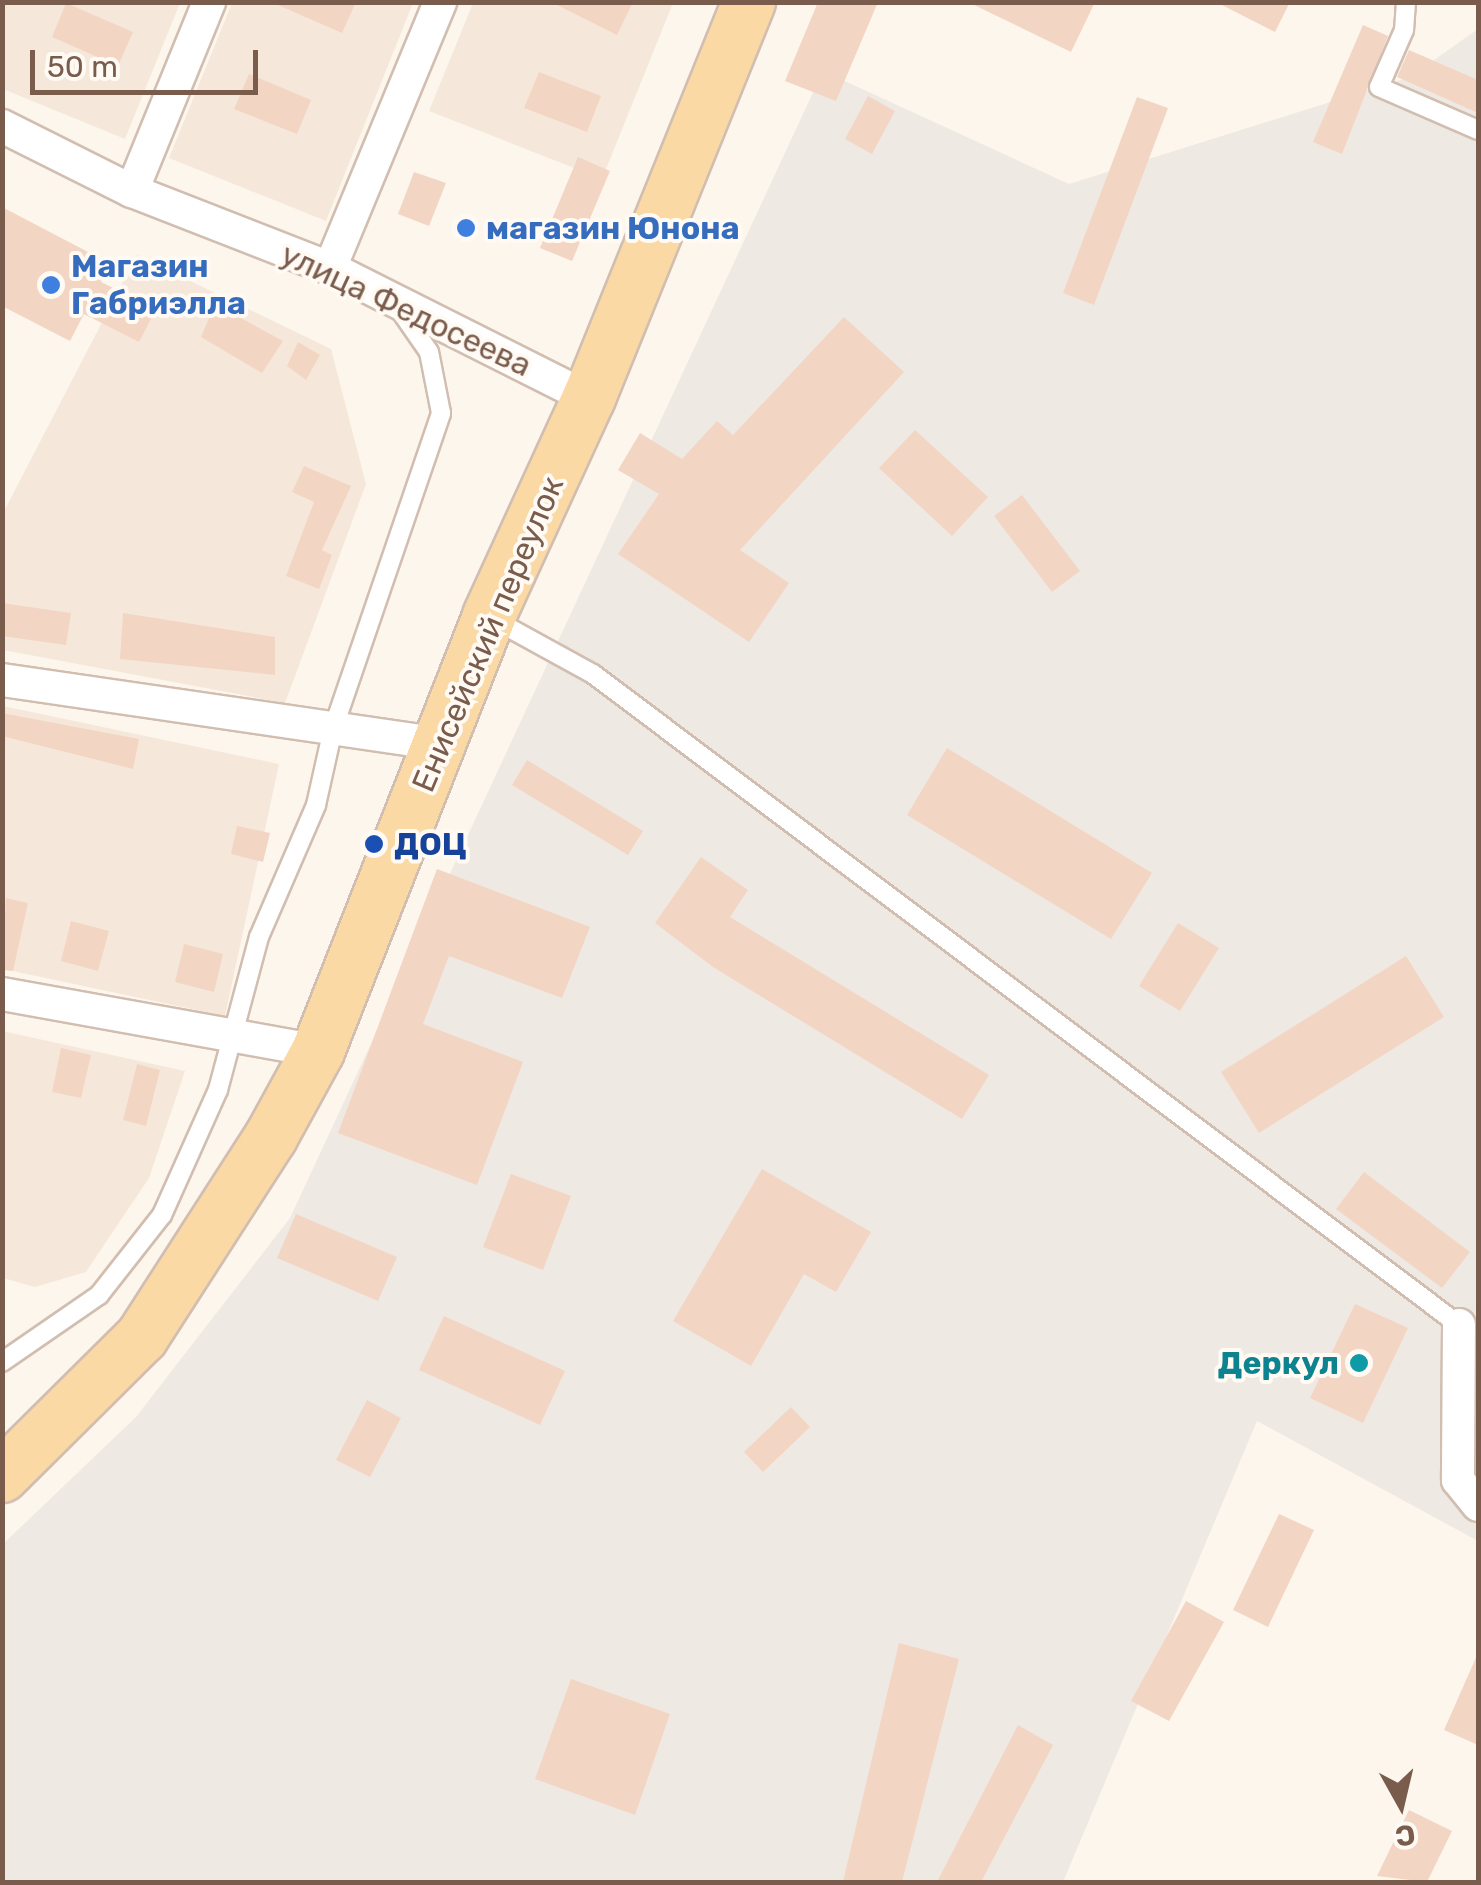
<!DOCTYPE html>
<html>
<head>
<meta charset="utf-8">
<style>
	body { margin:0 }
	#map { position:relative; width:1481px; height:1885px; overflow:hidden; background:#fdf6ec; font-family:Rubik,sans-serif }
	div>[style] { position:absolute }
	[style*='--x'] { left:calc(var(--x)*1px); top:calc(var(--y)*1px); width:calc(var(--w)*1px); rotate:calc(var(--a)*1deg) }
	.residential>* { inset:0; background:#f5e8da }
	.industrial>* { inset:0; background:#efe9e4 }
	.building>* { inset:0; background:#f3d5c3 }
	.roads { filter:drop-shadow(2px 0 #d1beb0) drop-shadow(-2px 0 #d1beb0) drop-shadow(0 2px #d1beb0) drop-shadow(0 -2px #d1beb0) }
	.lane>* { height:18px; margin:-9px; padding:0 9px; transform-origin:9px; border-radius:9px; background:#fff }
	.street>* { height:32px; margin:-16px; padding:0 16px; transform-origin:16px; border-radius:16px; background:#fff }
	.primary>* { height:52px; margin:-26px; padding:0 26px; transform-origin:26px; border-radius:26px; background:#fbd9a5 }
	.dots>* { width:28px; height:28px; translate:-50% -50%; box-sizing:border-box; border:5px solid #fffaf3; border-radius:50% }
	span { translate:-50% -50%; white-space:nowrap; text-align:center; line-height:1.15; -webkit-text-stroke:8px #fffaf3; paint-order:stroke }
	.shop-label { font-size:32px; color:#366cbe; font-weight:700 }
	.left { translate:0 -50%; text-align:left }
	.street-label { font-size:32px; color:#7a5c4d }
	.transit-label { font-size:32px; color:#164399; font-weight:700 }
	.culture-label { font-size:32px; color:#0d838f; font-weight:700 }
	.right { translate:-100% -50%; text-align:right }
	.frame { position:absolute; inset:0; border:5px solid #7a5c4d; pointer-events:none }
	.north { position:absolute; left:1351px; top:1755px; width:100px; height:100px; -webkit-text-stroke:8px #fffaf3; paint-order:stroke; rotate:172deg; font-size:28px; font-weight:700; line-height:40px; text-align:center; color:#7a5c4d }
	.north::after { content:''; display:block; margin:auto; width:35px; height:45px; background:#7a5c4d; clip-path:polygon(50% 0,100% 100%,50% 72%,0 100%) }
	.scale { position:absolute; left:30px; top:50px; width:228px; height:45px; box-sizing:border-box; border:5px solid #7a5c4d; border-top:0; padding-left:12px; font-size:30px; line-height:35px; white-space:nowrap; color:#7a5c4d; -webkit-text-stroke:8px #fffaf3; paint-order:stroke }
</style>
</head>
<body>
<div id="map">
	<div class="residential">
		<i style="clip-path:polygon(2px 3px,180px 3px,125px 139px,3px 89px)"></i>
		<i style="clip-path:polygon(232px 3px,413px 3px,326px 221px,169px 158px)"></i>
		<i style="clip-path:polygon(473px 3px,673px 3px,602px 179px,429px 111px)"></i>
		<i style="clip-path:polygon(137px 255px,331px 349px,366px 484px,285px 703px,3px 650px,2px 515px)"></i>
		<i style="clip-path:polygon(3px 706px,279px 764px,225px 1016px,3px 969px)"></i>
		<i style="clip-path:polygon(2px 1031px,185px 1071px,149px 1178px,86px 1272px,35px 1287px,3px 1278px)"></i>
	</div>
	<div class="industrial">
		<i style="clip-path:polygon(1478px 29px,1478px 1541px,1257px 1421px,1063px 1882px,3px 1882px,3px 1544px,136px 1417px,290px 1218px,823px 71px,1069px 184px,1410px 77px)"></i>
	</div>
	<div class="building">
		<i style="clip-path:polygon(271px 2px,356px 2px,342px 33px)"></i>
		<i style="clip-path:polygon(551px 2px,633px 2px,617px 35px)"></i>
		<i style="clip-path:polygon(818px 2px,878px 2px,836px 101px,785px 81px)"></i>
		<i style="clip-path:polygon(968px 2px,1095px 2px,1071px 52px)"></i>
		<i style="clip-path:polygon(1216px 2px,1290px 2px,1275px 32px)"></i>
		<i style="clip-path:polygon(66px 3px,133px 32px,118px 66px,52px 37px)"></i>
		<i style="clip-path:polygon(1363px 25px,1388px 36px,1342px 154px,1313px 142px)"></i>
		<i style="clip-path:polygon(1409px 50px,1478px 80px,1478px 113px,1397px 77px)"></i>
		<i style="clip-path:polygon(539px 72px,601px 96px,587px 132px,524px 108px)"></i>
		<i style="clip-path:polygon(249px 74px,311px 100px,297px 134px,234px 109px)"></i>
		<i style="clip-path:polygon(868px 96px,895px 111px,872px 154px,845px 139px)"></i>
		<i style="clip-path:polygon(1137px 97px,1168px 108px,1094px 305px,1063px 293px)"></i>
		<i style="clip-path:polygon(578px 157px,610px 171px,572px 261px,540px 248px)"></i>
		<i style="clip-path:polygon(414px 172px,446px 183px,429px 226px,398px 214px)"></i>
		<i style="clip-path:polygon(2px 207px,111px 264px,101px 282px,156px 309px,139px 342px,84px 314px,70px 341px,2px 306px)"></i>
		<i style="clip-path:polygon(215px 304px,283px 341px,262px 373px,201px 337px)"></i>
		<i style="clip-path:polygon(844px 317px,904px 372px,740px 550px,789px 583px,749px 642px,618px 554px,659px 494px,618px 470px,640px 433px,682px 459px,717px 421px,733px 435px)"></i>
		<i style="clip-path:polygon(298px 342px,320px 355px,306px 380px,287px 366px)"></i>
		<i style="clip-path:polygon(915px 430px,988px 497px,952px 536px,879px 468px)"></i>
		<i style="clip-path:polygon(304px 466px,351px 486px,322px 550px,332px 555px,319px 589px,286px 576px,314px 502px,292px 492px)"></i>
		<i style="clip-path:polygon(1022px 495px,1080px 571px,1052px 592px,994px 516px)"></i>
		<i style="clip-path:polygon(2px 603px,71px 613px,66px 645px,2px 636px)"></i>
		<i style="clip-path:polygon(123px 613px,275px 637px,275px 675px,120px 659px)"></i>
		<i style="clip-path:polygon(2px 713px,139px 739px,133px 769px,2px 736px)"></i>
		<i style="clip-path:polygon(947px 748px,1152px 873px,1111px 939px,907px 815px)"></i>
		<i style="clip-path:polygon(527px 760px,643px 831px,628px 855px,512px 785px)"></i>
		<i style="clip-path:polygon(237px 826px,270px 833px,263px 862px,231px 854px)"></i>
		<i style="clip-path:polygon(701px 857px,748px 890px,730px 917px,989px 1075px,962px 1119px,713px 967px,655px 923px)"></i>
		<i style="clip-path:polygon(437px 869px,590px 927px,562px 998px,449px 956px,423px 1024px,523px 1062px,477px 1185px,338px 1133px)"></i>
		<i style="clip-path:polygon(6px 898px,28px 903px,13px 971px,2px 970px)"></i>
		<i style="clip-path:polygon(71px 921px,109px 931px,98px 971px,61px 961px)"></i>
		<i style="clip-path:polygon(1178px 923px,1219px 948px,1180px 1011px,1139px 986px)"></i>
		<i style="clip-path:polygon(184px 944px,223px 954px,214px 992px,175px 982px)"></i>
		<i style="clip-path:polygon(1406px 956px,1444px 1017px,1259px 1133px,1221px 1072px)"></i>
		<i style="clip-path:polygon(61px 1048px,91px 1055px,81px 1098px,52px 1092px)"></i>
		<i style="clip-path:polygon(137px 1064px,160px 1070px,146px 1126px,123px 1120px)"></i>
		<i style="clip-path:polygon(762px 1169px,871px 1232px,836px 1292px,804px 1274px,751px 1366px,673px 1321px)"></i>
		<i style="clip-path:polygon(1364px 1172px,1470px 1252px,1442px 1288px,1336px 1209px)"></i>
		<i style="clip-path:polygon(511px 1174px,571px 1196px,543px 1270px,483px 1247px)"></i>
		<i style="clip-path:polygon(296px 1214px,397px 1257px,378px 1301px,277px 1258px)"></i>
		<i style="clip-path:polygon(1355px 1304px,1408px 1328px,1363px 1423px,1310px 1398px)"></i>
		<i style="clip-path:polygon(444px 1316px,565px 1371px,540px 1425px,419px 1370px)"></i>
		<i style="clip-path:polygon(367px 1400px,401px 1418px,370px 1477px,336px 1460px)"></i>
		<i style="clip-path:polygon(791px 1407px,810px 1427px,763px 1472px,744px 1452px)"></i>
		<i style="clip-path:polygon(1279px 1514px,1314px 1530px,1268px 1627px,1233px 1610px)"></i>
		<i style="clip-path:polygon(1186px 1601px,1224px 1622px,1169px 1721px,1131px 1701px)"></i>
		<i style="clip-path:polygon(899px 1643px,959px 1659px,902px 1882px,843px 1882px)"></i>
		<i style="clip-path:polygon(1478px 1653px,1478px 1745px,1444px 1730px)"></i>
		<i style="clip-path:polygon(571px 1679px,670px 1714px,635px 1815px,535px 1779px)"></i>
		<i style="clip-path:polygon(1018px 1725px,1053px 1745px,981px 1882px,937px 1882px)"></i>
		<i style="clip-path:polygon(1409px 1810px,1452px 1831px,1427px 1882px,1377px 1876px)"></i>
	</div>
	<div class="roads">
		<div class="lane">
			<i style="--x:1406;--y:2;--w:28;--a:94"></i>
			<i style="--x:1404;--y:30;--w:62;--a:113.7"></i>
			<i style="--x:1379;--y:87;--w:108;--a:23.5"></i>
			<i style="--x:491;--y:618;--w:116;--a:28.8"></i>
			<i style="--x:593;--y:674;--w:1083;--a:36.93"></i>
			<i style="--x:2;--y:1362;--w:118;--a:-34.6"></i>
			<i style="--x:99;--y:1295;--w:102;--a:-51.8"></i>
			<i style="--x:162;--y:1215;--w:137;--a:-65.9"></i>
			<i style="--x:218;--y:1090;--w:158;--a:-75"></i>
			<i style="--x:259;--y:937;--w:144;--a:-66.6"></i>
			<i style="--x:316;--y:805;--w:78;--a:-77.4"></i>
			<i style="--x:333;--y:729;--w:334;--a:-71.1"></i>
			<i style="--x:441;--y:413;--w:62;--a:-101.1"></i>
			<i style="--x:429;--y:352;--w:51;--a:-124.6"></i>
		</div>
		<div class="street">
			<i style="--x:2;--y:126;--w:145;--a:26.6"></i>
			<i style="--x:132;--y:191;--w:212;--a:21.3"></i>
			<i style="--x:330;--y:268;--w:290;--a:26.7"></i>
			<i style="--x:132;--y:191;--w:204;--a:-67.8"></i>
			<i style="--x:330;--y:268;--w:288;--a:-67.5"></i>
			<i style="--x:2;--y:680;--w:444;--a:8.3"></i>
			<i style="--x:2;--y:994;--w:321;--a:10.2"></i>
			<i style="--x:1459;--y:1325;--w:155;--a:90.4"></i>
			<i style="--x:1458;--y:1480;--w:32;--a:51"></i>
		</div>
		<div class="primary">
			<i style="--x:2;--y:1476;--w:197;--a:-44.8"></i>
			<i style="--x:142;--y:1337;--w:238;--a:-57.2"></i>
			<i style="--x:271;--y:1137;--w:98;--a:-61.3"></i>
			<i style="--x:318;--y:1051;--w:467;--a:-68.5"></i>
			<i style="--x:489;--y:616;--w:240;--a:-65.4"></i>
			<i style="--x:589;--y:398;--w:427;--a:-68"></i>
		</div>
	</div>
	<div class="dots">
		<i style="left:466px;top:228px;background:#3f7fe0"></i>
		<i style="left:51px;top:285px;background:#3f7fe0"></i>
		<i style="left:374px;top:844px;background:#1a4fb4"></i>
		<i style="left:1359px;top:1363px;background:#0f9aa8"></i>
	</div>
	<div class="shop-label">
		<span class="left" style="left:486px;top:228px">магазин Юнона</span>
		<span class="left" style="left:71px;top:285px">Магазин<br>Габриэлла</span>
	</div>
	<div class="street-label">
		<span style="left:406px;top:310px;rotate:25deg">улица Федосеева</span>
		<span style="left:488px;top:634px;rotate:-67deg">Енисейский переулок</span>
	</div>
	<div class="transit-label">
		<span class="left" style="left:394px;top:844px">ДОЦ</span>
	</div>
	<div class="culture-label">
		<span class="right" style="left:1339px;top:1363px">Деркул</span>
	</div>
	<div class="frame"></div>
	<div class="north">С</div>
	<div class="scale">50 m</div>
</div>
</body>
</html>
